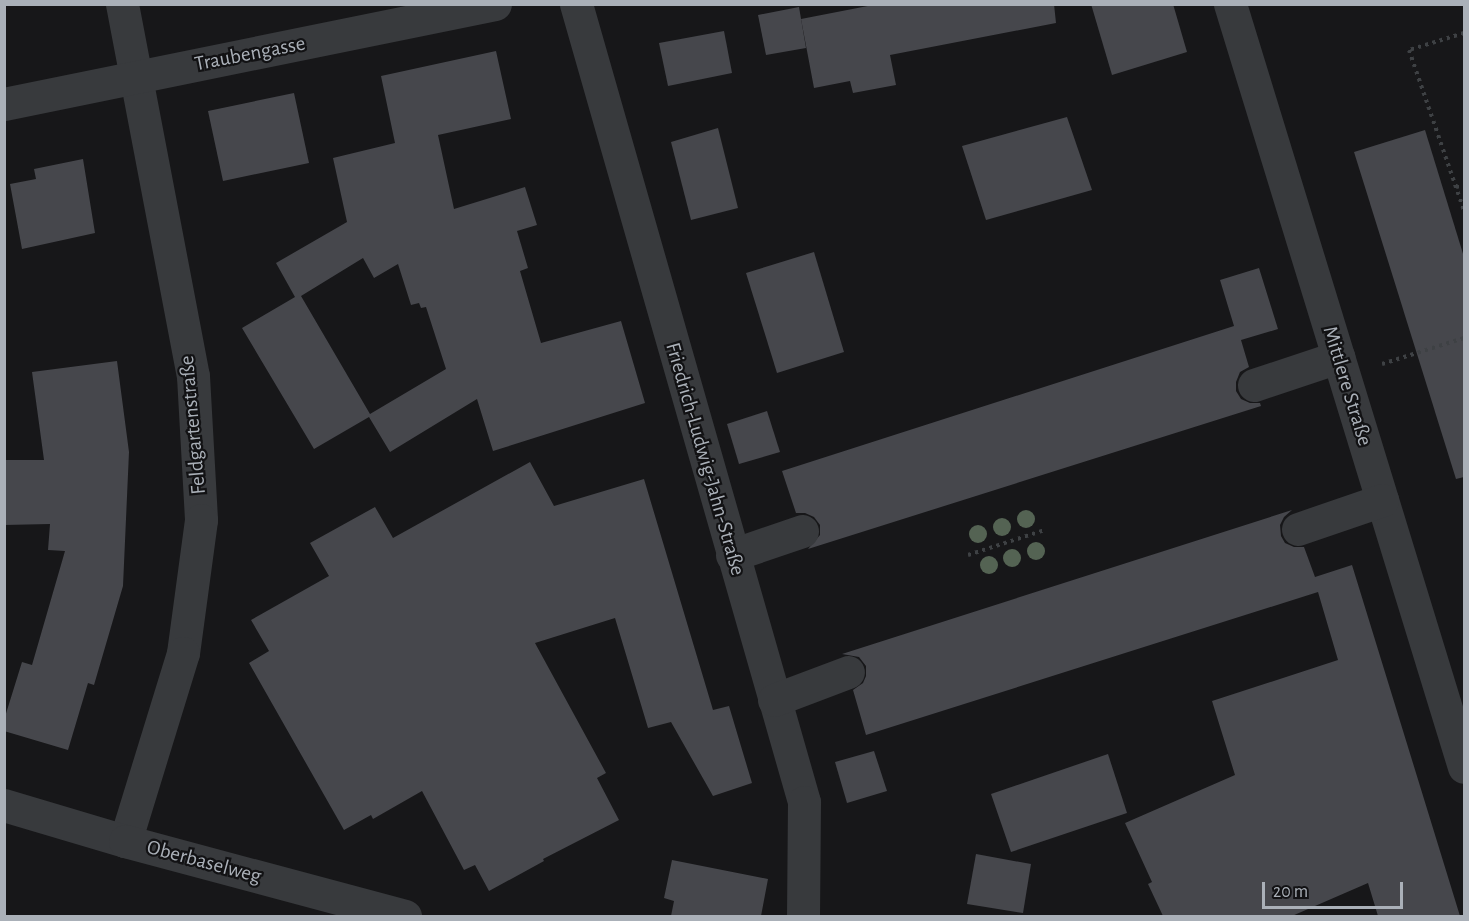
<!DOCTYPE html>
<html>
<head>
<meta charset="utf-8">
<style>
	body { margin:0 }
	#map { position:relative; width:1469px; height:921px; overflow:hidden; background:#171719; font-family:"Alegreya Sans",sans-serif }
	div>[style] { position:absolute }
	[style*='--x'] { left:calc(var(--x)*1px); top:calc(var(--y)*1px); width:calc(var(--w)*1px); rotate:calc(var(--a)*1deg) }
	.building>* { inset:0; background:#46474c }
	.path>* { height:4px; margin-top:-2px; transform-origin:0; background:repeating-linear-gradient(90deg,#3e4144 0 3px,transparent 0 7.5px) }
	.minor>* { height:33px; margin:-16.5px; padding:0 16.5px; transform-origin:16.5px; border-radius:16.5px; background:#383a3d }
	.trees>* { width:18px; height:18px; margin:-9px; border-radius:50%; background:#546353 }
	span { translate:-50% -50%; white-space:nowrap; text-align:center; line-height:1.15; -webkit-text-stroke:4.5px #121214; paint-order:stroke }
	.street-label { font-size:21px; color:#aab0b8 }
	.frame { position:absolute; inset:0; border:6px solid #aab0b8; pointer-events:none }
	.scale { position:absolute; left:1262px; top:882px; width:141px; height:27px; box-sizing:border-box; border:3px solid #aab0b8; border-top:0; padding-left:8px; font-size:18px; line-height:21px; white-space:nowrap; color:#aab0b8; -webkit-text-stroke:4px #121214; paint-order:stroke }
</style>
</head>
<body>
<div id="map">
	<div class="building">
		<i style="clip-path:polygon(878px 4px,1054px 4px,1056px 23px,890px 55px,896px 85px,853px 93px,850px 81px,814px 88px,801px 19px)"></i>
		<i style="clip-path:polygon(1091px 4px,1173px 4px,1187px 52px,1112px 75px)"></i>
		<i style="clip-path:polygon(799px 7px,806px 48px,766px 55px,758px 15px)"></i>
		<i style="clip-path:polygon(724px 31px,732px 73px,668px 86px,659px 43px)"></i>
		<i style="clip-path:polygon(evenodd,496px 51px,511px 119px,438px 135px,454px 209px,525px 187px,537px 225px,517px 231px,528px 268px,520px 271px,541px 343px,621px 321px,645px 403px,493px 451px,477px 399px,390px 452px,369px 417px,314px 449px,242px 328px,295px 297px,276px 263px,347px 222px,333px 158px,395px 143px,381px 76px,496px 51px,363px 258px,374px 278px,398px 264px,411px 305px,419px 303px,421px 308px,426px 307px,446px 369px,370px 414px,301px 296px,363px 258px)"></i>
		<i style="clip-path:polygon(294px 93px,309px 163px,223px 181px,208px 111px)"></i>
		<i style="clip-path:polygon(1067px 117px,1092px 190px,986px 220px,962px 146px)"></i>
		<i style="clip-path:polygon(718px 128px,738px 208px,691px 220px,671px 142px)"></i>
		<i style="clip-path:polygon(1425px 130px,1464px 257px,1464px 477px,1456px 479px,1354px 152px)"></i>
		<i style="clip-path:polygon(83px 159px,95px 233px,22px 249px,10px 184px,36px 179px,34px 169px)"></i>
		<i style="clip-path:polygon(814px 252px,844px 352px,777px 373px,746px 273px)"></i>
		<i style="clip-path:polygon(1259px 268px,1278px 329px,1241px 340px,1249px 367px,1240px 372px,1236px 382px,1236px 391px,1241px 399px,1250px 403px,1260px 403px,1261px 406px,808px 549px,820px 535px,820px 525px,814px 517px,805px 513px,796px 513px,782px 471px,1234px 326px,1220px 280px)"></i>
		<i style="clip-path:polygon(117px 361px,129px 452px,123px 586px,94px 685px,88px 683px,68px 750px,4px 731px,4px 720px,22px 662px,32px 665px,65px 551px,48px 550px,50px 524px,4px 525px,4px 460px,44px 460px,32px 372px)"></i>
		<i style="clip-path:polygon(767px 411px,780px 452px,739px 464px,727px 424px)"></i>
		<i style="clip-path:polygon(530px 462px,554px 506px,644px 479px,713px 710px,729px 706px,752px 783px,713px 796px,671px 722px,648px 728px,615px 618px,535px 643px,606px 773px,597px 778px,619px 820px,543px 859px,544px 861px,489px 891px,475px 865px,464px 870px,422px 791px,373px 819px,371px 815px,344px 830px,249px 663px,269px 651px,251px 620px,329px 576px,310px 543px,375px 507px,393px 538px)"></i>
		<i style="clip-path:polygon(1292px 510px,1284px 517px,1280px 525px,1281px 536px,1285px 543px,1294px 547px,1304px 547px,1315px 577px,1352px 565px,1460px 916px,1378px 916px,1368px 883px,1292px 916px,1163px 916px,1148px 884px,1152px 882px,1125px 823px,1235px 775px,1212px 701px,1338px 660px,1318px 592px,866px 735px,853px 690px,863px 683px,866px 676px,866px 666px,859px 657px,842px 654px)"></i>
		<i style="clip-path:polygon(874px 751px,887px 791px,847px 803px,835px 762px)"></i>
		<i style="clip-path:polygon(1108px 754px,1127px 813px,1011px 852px,991px 794px)"></i>
		<i style="clip-path:polygon(976px 854px,1031px 864px,1023px 913px,967px 904px)"></i>
		<i style="clip-path:polygon(672px 860px,768px 879px,761px 916px,671px 916px,674px 901px,664px 898px)"></i>
	</div>
	<div class="path">
		<i style="--x:1464;--y:33;--w:58;--a:162.8"></i>
		<i style="--x:1409;--y:50;--w:170;--a:71.1"></i>
		<i style="--x:1456;--y:187;--w:8;--a:-14"></i>
		<i style="--x:1382;--y:364;--w:86;--a:-17.6"></i>
		<i style="--x:968;--y:555;--w:81;--a:-18"></i>
	</div>
	<div class="minor">
		<i style="--x:122;--y:4;--w:379;--a:79.2"></i>
		<i style="--x:193;--y:376;--w:144;--a:86.8"></i>
		<i style="--x:201;--y:520;--w:134;--a:97.7"></i>
		<i style="--x:183;--y:653;--w:197;--a:107.1"></i>
		<i style="--x:576;--y:4;--w:830;--a:74.05"></i>
		<i style="--x:804;--y:802;--w:114;--a:90.5"></i>
		<i style="--x:1230;--y:4;--w:798;--a:72.95"></i>
		<i style="--x:4;--y:104;--w:501;--a:-11.51"></i>
		<i style="--x:1254;--y:385;--w:89;--a:-18.4"></i>
		<i style="--x:1298;--y:529;--w:89;--a:-19"></i>
		<i style="--x:732;--y:555;--w:74;--a:-18.9"></i>
		<i style="--x:774;--y:700;--w:79;--a:-20.7"></i>
		<i style="--x:4;--y:805;--w:126;--a:16.6"></i>
		<i style="--x:125;--y:841;--w:290;--a:15"></i>
	</div>
	<div class="trees">
		<i style="left:1026px;top:519px"></i>
		<i style="left:1002px;top:527px"></i>
		<i style="left:978px;top:534px"></i>
		<i style="left:1036px;top:551px"></i>
		<i style="left:1012px;top:558px"></i>
		<i style="left:989px;top:565px"></i>
	</div>
	<div class="street-label">
		<span style="left:250px;top:54px;rotate:-11deg">Traubengasse</span>
		<span style="left:1347px;top:386px;rotate:73deg">Mittlere Straße</span>
		<span style="left:193px;top:425px;rotate:-95deg">Feldgartenstraße</span>
		<span style="left:705px;top:459px;rotate:74deg">Friedrich-Ludwig-Jahn-Straße</span>
		<span style="left:204px;top:862px;rotate:15deg">Oberbaselweg</span>
	</div>
	<div class="frame"></div>
	<div class="scale">20 m</div>
</div>
</body>
</html>
